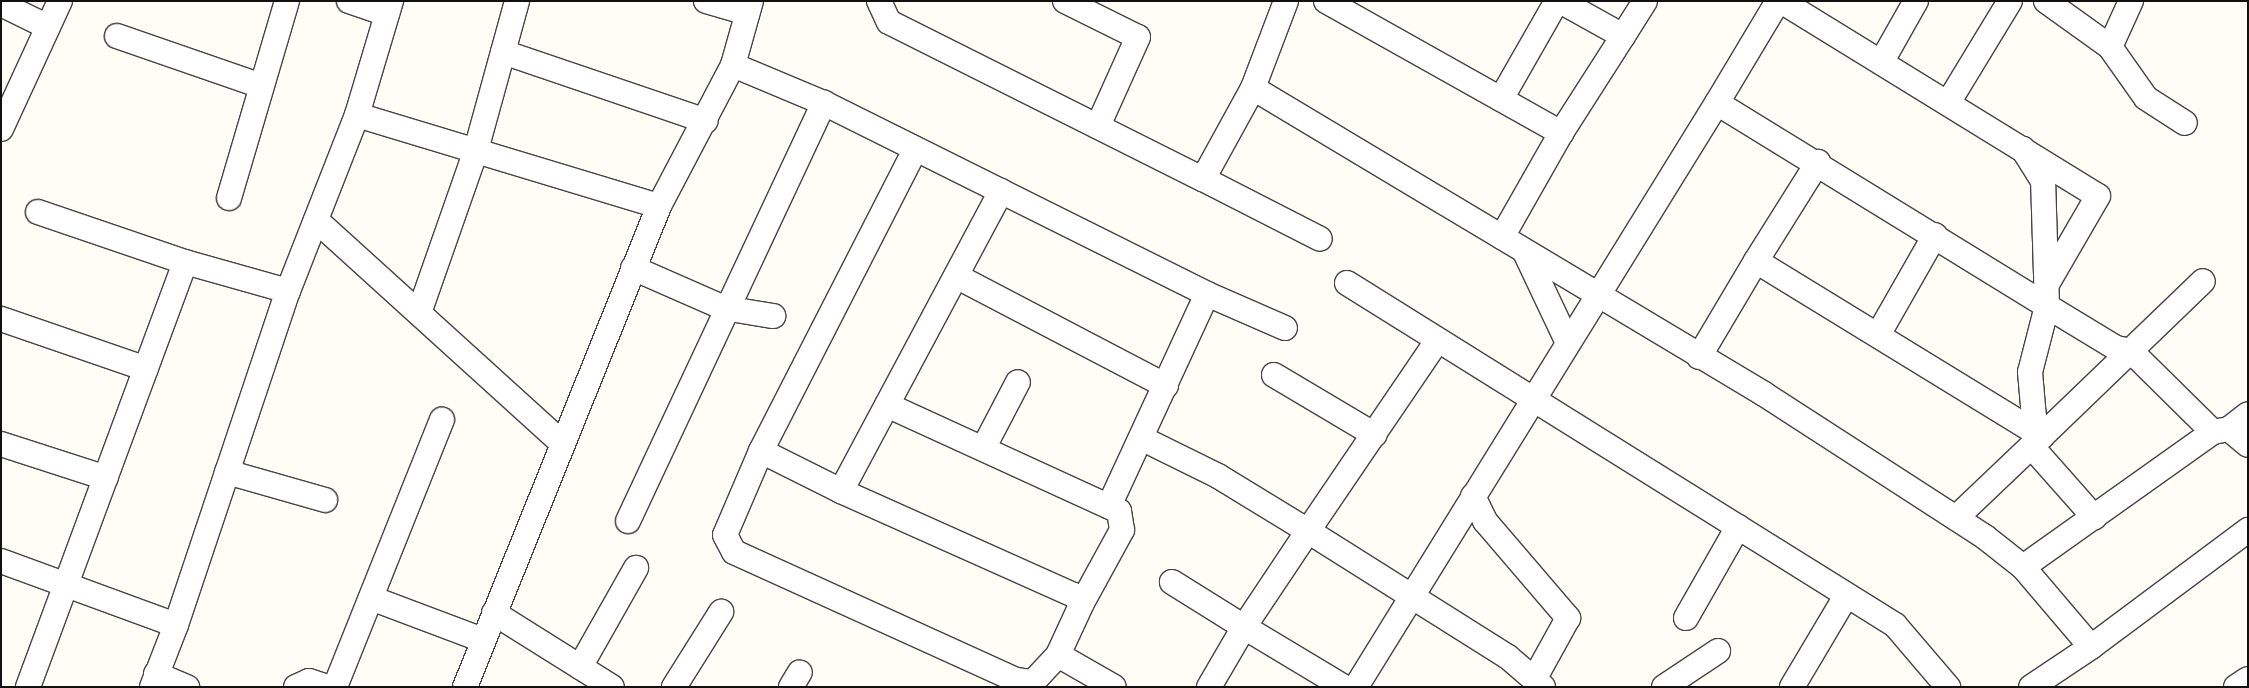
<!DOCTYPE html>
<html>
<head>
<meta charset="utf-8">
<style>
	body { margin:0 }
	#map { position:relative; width:2249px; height:688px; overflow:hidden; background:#fffdf5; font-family:"Times New Roman",serif }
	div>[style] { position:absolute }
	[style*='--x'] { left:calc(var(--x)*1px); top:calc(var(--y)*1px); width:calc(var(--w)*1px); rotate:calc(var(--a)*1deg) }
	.roads { filter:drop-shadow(1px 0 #444) drop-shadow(-1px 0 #444) drop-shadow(0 1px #444) drop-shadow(0 -1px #444) }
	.minor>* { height:24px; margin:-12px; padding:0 12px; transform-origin:12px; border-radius:12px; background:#fff }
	span { translate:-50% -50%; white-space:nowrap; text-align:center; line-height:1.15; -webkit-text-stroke:5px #fff; paint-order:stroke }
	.frame { position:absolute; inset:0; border:2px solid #111; pointer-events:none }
</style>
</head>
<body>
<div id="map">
	<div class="roads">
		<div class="minor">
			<i style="--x:349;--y:1;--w:40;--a:18.9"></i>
			<i style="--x:706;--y:1;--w:43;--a:16.3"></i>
			<i style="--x:879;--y:1;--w:23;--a:65"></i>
			<i style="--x:889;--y:22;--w:351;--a:26.6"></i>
			<i style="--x:1203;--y:179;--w:104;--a:-61.2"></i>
			<i style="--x:1253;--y:88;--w:93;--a:-69.2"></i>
			<i style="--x:1065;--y:1;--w:81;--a:26.3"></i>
			<i style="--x:1138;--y:37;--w:98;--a:114.2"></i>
			<i style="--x:1326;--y:1;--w:270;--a:29.3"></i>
			<i style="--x:1561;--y:133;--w:115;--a:-57.4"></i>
			<i style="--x:1623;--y:36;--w:72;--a:-150.9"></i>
			<i style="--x:1778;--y:1;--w:119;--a:120.9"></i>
			<i style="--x:1717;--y:103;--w:387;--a:31.6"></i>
			<i style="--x:2047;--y:306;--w:68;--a:104.4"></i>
			<i style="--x:2030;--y:372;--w:46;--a:85"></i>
			<i style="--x:2034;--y:418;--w:20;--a:66"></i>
			<i style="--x:2042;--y:436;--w:119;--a:136.4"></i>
			<i style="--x:1781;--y:1;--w:372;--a:31.6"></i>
			<i style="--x:2098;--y:196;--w:102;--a:120.1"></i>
			<i style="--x:2046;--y:1;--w:79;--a:35.7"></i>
			<i style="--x:2110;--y:47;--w:51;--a:-65.5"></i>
			<i style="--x:1;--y:4;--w:52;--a:26.1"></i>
			<i style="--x:117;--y:36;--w:152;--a:19.1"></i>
			<i style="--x:1623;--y:36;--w:41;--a:-57.8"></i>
			<i style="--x:2110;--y:47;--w:62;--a:54.8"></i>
			<i style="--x:2146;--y:98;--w:46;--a:32.7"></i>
			<i style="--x:503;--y:52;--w:214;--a:18.8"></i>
			<i style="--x:1882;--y:61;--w:69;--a:-60.5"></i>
			<i style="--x:733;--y:65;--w:99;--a:22.7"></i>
			<i style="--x:824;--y:103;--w:428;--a:26.5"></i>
			<i style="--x:1207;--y:294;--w:234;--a:114.8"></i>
			<i style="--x:1253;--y:88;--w:596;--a:30.91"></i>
			<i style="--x:1764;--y:394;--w:263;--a:32.9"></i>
			<i style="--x:1985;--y:537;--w:48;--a:38.3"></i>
			<i style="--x:2023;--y:567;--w:105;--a:49.6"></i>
			<i style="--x:2091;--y:647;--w:72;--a:146.3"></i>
			<i style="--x:1501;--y:99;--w:113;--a:-60.3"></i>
			<i style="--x:1948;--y:103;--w:119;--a:-58.7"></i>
			<i style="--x:357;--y:115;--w:315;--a:16.8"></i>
			<i style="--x:1;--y:129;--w:141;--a:-65.3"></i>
			<i style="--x:915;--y:150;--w:338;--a:117.1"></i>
			<i style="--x:761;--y:451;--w:91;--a:113.2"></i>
			<i style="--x:725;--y:535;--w:19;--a:62"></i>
			<i style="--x:734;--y:552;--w:310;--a:24.4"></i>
			<i style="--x:1016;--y:680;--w:17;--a:7"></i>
			<i style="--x:1033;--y:682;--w:37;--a:-47"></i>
			<i style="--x:1058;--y:655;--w:64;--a:29.7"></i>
			<i style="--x:1203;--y:179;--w:131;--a:27.1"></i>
			<i style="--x:229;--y:198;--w:205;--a:-73.6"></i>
			<i style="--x:38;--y:212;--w:155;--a:18.8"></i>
			<i style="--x:316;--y:220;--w:332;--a:42.2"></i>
			<i style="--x:1502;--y:237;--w:120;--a:-60.4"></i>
			<i style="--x:1525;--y:252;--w:98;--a:64.7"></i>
			<i style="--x:1756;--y:261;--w:117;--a:-57.9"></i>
			<i style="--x:633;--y:268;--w:99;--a:23.7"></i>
			<i style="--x:724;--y:308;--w:50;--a:9.3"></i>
			<i style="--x:956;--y:276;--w:237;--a:27.6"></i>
			<i style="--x:1347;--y:283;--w:646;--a:31.97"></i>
			<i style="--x:1895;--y:625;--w:82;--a:49.5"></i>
			<i style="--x:1207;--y:294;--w:85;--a:23.6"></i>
			<i style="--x:419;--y:313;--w:173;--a:-70.7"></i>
			<i style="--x:476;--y:150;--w:155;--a:-74.6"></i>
			<i style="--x:1;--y:319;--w:153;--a:19"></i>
			<i style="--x:1878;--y:335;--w:115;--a:-60.3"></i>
			<i style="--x:1437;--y:341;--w:230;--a:124.2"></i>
			<i style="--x:1308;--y:531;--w:236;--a:32.2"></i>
			<i style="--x:1508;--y:657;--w:46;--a:40.6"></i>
			<i style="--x:1699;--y:357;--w:112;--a:-59.3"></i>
			<i style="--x:1756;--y:261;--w:335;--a:31.5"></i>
			<i style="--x:2042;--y:436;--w:223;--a:-43.9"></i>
			<i style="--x:1274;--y:375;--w:117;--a:30.7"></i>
			<i style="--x:887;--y:405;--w:255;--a:24.6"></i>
			<i style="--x:1119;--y:511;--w:19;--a:81"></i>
			<i style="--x:1122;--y:530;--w:83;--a:118.7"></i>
			<i style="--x:2229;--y:429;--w:24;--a:-38"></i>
			<i style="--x:2213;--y:432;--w:16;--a:-11"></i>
			<i style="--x:2229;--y:429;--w:25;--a:40"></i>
			<i style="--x:1141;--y:438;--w:86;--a:26.3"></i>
			<i style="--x:1218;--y:476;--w:105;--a:31.4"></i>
			<i style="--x:1308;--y:531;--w:115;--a:123.7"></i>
			<i style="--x:1244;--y:627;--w:85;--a:-148"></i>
			<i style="--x:1;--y:444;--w:110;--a:17.9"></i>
			<i style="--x:984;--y:447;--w:73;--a:-62.4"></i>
			<i style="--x:2032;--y:447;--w:94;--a:48.5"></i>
			<i style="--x:761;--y:451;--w:89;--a:26.6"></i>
			<i style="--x:841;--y:491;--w:340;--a:-61.9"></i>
			<i style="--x:227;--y:472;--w:102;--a:15.9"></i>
			<i style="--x:841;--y:491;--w:255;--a:24.1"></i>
			<i style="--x:1074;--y:595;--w:11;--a:45"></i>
			<i style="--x:1082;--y:603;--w:57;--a:114.8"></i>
			<i style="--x:1473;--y:496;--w:28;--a:64"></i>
			<i style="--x:1485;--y:521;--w:128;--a:49.4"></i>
			<i style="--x:1568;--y:618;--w:66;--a:118.9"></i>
			<i style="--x:628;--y:521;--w:462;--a:-64.9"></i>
			<i style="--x:1;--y:561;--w:186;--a:20.1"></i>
			<i style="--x:176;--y:625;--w:66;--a:111.2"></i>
			<i style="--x:2023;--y:567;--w:233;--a:-35.4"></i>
			<i style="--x:2213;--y:432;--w:115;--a:-135.4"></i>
			<i style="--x:2131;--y:351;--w:15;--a:-169"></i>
			<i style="--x:2116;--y:348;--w:81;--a:-148.7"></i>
			<i style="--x:2047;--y:306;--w:125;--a:-91.8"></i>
			<i style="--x:2043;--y:181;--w:38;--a:-122"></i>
			<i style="--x:371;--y:598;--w:120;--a:20.6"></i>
			<i style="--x:494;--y:613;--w:139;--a:32.1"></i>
			<i style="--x:1686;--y:618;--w:105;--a:-60.3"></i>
			<i style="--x:176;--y:625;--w:352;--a:-71.5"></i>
			<i style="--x:2091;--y:647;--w:196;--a:-36.7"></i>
			<i style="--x:580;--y:667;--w:114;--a:-60.5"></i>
			<i style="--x:156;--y:674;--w:34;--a:23"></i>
			<i style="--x:28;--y:687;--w:453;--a:-69.7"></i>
			<i style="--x:185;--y:262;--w:107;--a:15.7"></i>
			<i style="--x:288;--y:291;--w:189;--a:-68.6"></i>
			<i style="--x:357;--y:115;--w:119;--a:-73.4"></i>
			<i style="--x:296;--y:687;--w:14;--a:-25"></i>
			<i style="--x:309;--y:681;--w:19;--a:18"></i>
			<i style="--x:335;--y:687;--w:288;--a:-68.2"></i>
			<i style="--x:465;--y:687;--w:519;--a:-68.03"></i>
			<i style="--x:659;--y:206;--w:159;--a:-62.3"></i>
			<i style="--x:733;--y:65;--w:66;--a:-74.3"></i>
			<i style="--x:674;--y:687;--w:89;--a:-57.9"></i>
			<i style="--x:791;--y:687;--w:17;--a:-59"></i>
			<i style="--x:1209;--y:687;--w:69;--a:-59.7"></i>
			<i style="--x:1244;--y:627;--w:117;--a:31"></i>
			<i style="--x:1356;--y:687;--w:687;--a:-58.28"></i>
			<i style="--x:1664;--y:687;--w:65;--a:-33.7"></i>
			<i style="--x:1792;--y:687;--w:106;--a:-59.3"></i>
			<i style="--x:2236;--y:687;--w:14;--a:-34"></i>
		</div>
	</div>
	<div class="frame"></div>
</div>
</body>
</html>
